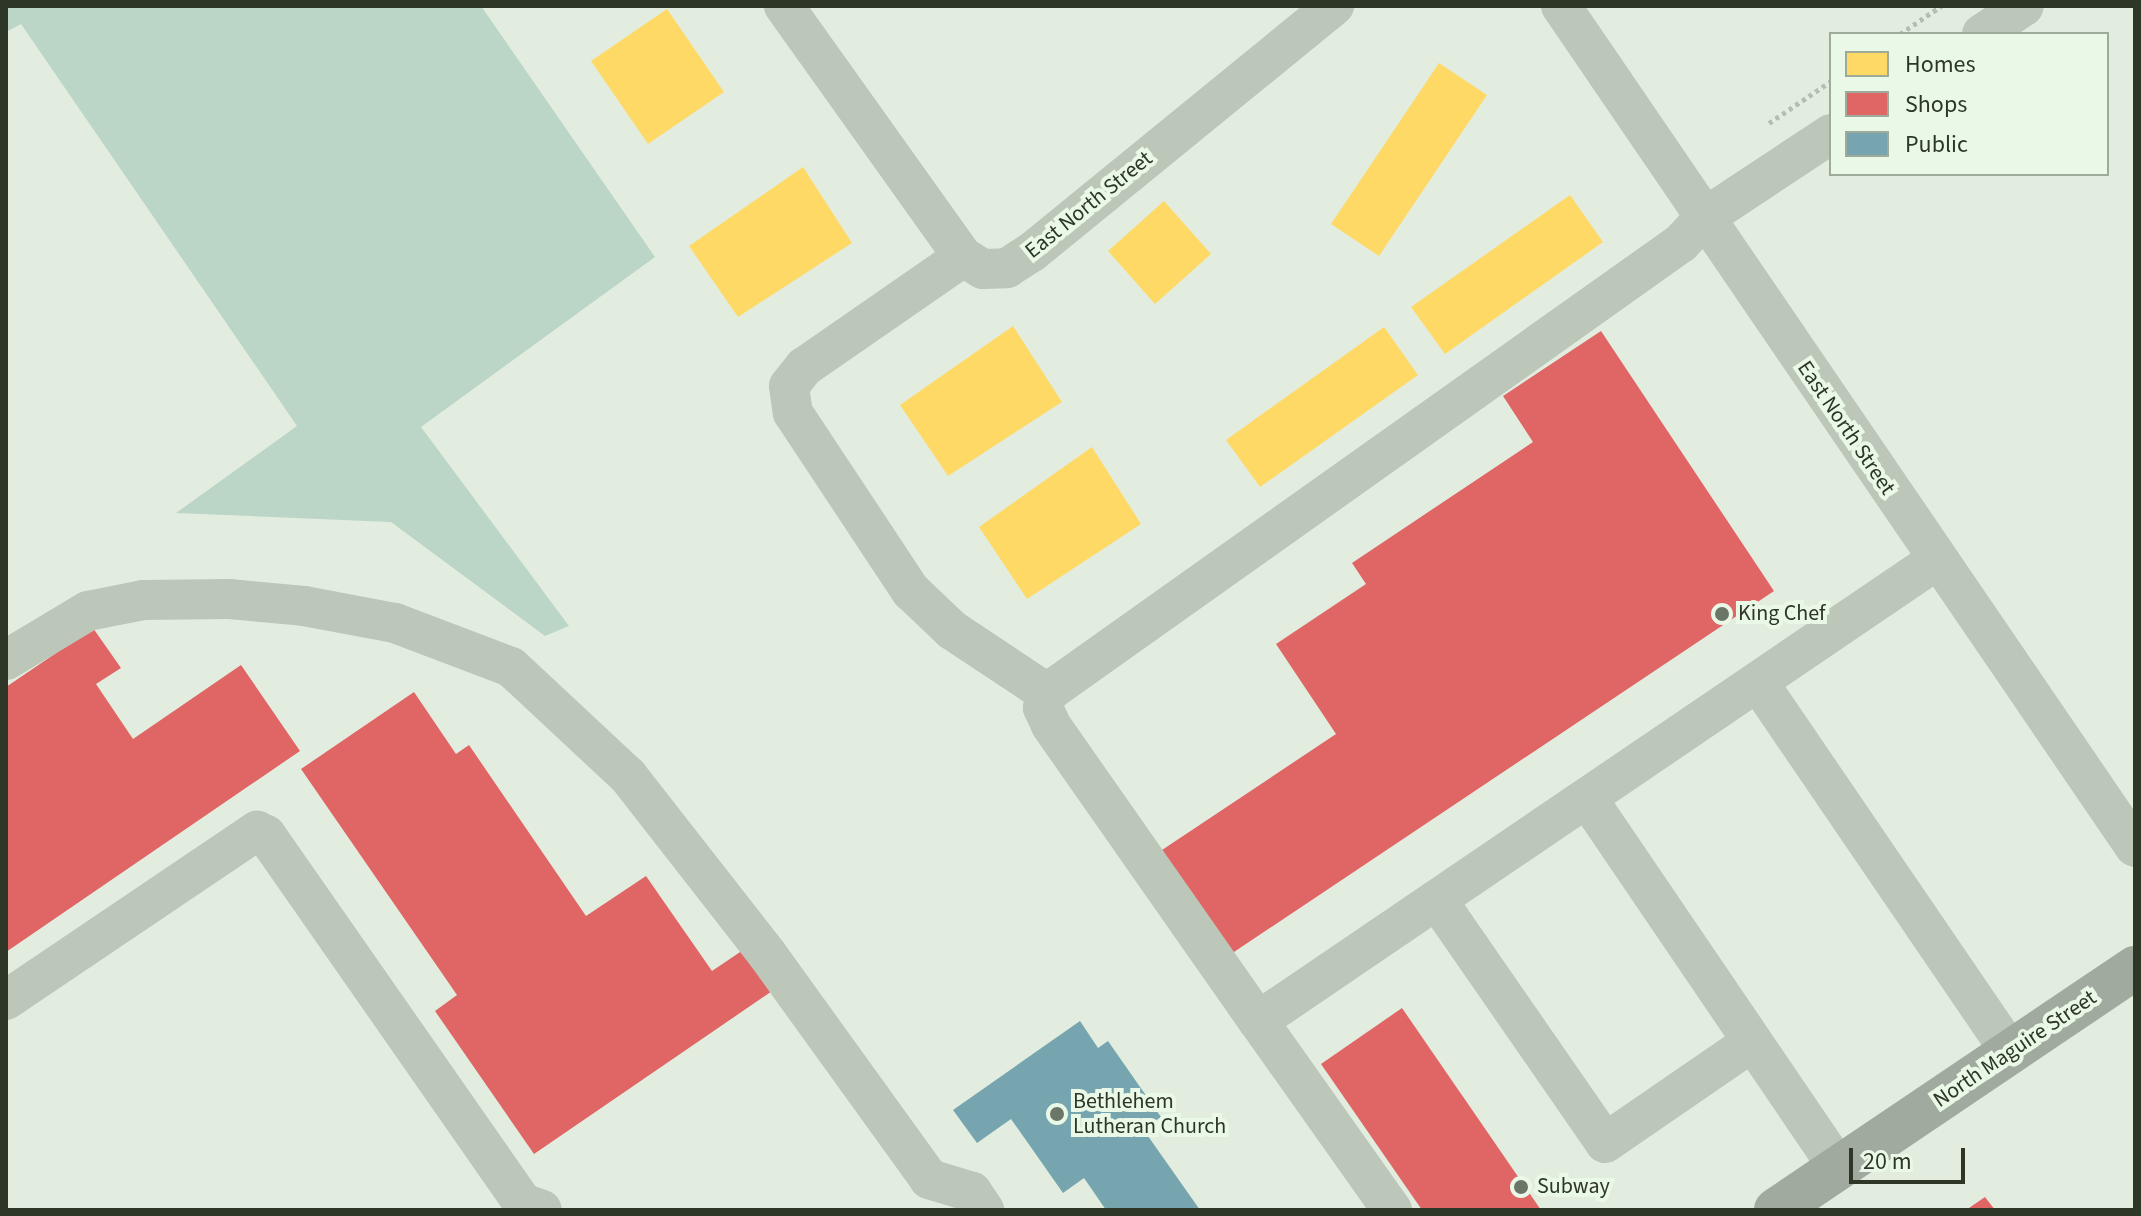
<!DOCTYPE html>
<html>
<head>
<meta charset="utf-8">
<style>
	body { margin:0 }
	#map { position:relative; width:2141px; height:1216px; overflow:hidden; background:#e2ede0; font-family:"Source Sans 3",sans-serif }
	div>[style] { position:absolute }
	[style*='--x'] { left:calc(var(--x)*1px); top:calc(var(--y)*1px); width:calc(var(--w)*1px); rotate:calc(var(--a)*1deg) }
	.green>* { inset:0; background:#bbd5c7 }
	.homes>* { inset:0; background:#ffd966 }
	.shops>* { inset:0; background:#e06666 }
	.public>* { inset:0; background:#76a5af }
	.path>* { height:5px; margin-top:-2.5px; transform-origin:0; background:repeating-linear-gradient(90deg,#b5beb2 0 4px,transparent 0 8px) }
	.minor>* { height:40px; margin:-20px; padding:0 20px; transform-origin:20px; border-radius:20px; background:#bcc6b9 }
	.major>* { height:44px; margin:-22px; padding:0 22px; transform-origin:22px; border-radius:22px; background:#a1aa9e }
	.dots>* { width:22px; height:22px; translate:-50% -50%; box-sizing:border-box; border:4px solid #eaf9e7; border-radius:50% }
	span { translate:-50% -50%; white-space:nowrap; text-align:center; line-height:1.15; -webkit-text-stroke:8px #eaf9e7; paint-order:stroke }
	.street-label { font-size:22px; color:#2d3627 }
	.poi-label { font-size:22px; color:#2d3627 }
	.left { translate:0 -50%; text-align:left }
	.frame { position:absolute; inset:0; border:8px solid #2d3627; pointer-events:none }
	.legend { position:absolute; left:1829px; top:32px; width:280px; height:144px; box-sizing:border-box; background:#eaf9e7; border:2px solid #9eab9a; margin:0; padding:10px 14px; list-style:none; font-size:24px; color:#2d3627 }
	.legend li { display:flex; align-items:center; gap:16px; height:40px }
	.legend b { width:40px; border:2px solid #9eab9a }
	.scale { position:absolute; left:1849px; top:1148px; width:116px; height:36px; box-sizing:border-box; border:4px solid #2d3627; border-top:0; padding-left:10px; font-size:24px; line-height:28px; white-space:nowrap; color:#2d3627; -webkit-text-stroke:6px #eaf9e7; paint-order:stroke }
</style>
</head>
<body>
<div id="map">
	<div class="green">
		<i style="clip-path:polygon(6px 6px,481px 6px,655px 257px,421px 427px,569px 626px,545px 636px,391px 522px,176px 513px,297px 426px,21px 24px,6px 32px)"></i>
	</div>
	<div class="homes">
		<i style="clip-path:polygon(667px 9px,724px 92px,648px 144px,591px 61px)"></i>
		<i style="clip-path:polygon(1439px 63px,1487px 95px,1379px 256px,1331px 224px)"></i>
		<i style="clip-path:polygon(803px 167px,852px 243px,738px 317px,689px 246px)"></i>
		<i style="clip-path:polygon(1570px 195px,1603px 242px,1445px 354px,1411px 307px)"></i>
		<i style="clip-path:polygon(1164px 201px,1211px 254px,1155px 304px,1108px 251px)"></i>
		<i style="clip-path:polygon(1013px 326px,1062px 402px,948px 476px,900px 405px)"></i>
		<i style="clip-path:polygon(1384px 327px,1418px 375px,1260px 487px,1226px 440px)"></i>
		<i style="clip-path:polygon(1092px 447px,1141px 524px,1027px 599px,979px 527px)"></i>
	</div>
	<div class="shops">
		<i style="clip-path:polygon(1601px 331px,1774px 591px,1231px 954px,1162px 850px,1336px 734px,1276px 644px,1366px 584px,1352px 563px,1533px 442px,1503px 396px)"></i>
		<i style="clip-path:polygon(93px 628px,121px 668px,96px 684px,133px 739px,241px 665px,300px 751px,6px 952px,6px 687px)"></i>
		<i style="clip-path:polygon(414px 692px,456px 754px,469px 745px,586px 916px,646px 876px,712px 971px,746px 948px,775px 989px,534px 1154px,435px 1011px,457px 995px,301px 769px)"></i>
		<i style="clip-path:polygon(1402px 1008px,1541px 1210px,1422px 1210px,1321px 1064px)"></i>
		<i style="clip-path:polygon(1985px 1197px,1995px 1210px,1966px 1210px)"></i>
	</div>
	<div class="public">
		<i style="clip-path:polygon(1080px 1021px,1098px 1048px,1108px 1041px,1161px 1117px,1143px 1129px,1200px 1210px,1106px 1210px,1084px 1178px,1063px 1193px,1011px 1119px,977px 1143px,953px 1110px)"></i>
	</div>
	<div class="path">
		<i style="--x:1900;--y:34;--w:50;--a:-34.3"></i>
		<i style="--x:1769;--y:123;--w:75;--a:-34.1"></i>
	</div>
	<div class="minor">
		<i style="--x:784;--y:6;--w:308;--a:54.5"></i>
		<i style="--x:963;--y:257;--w:23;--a:31"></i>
		<i style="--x:983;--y:269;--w:24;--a:-2"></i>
		<i style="--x:1007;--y:268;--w:30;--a:-33"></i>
		<i style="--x:1032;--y:252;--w:390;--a:-39.2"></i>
		<i style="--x:1561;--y:6;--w:1018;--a:55.69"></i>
		<i style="--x:1982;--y:34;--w:50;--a:-33.7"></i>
		<i style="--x:963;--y:257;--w:193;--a:145.3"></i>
		<i style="--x:804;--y:367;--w:24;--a:128"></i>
		<i style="--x:789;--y:386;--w:27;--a:82"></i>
		<i style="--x:793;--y:413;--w:214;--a:56.5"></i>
		<i style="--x:911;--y:591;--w:57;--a:43.6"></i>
		<i style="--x:952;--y:630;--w:114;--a:33.6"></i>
		<i style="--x:6;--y:660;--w:96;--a:-30.9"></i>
		<i style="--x:88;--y:611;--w:56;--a:-11.3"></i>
		<i style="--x:143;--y:600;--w:86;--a:-0.7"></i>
		<i style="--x:229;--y:599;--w:75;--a:5.3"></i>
		<i style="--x:304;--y:606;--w:93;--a:10.6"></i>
		<i style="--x:395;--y:623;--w:124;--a:20.8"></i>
		<i style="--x:511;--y:667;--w:160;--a:43"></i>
		<i style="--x:628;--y:776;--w:226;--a:52"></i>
		<i style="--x:767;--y:954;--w:277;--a:54.2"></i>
		<i style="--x:929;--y:1179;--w:45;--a:16.8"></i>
		<i style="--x:972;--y:1192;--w:22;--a:56"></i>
		<i style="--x:1758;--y:682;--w:448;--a:55.7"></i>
		<i style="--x:1587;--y:798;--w:447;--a:55.8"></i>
		<i style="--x:1437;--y:900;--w:295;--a:55.3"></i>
		<i style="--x:1605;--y:1143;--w:178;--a:-34.5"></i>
		<i style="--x:6;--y:1000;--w:303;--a:-34"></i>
		<i style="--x:257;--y:831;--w:10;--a:24"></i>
		<i style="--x:266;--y:835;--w:449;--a:55.1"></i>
		<i style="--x:523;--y:1203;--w:20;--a:20"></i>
		<i style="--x:1258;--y:1021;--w:361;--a:-125"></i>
		<i style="--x:1051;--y:725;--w:19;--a:-115"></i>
		<i style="--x:1043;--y:708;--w:16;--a:-75"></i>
		<i style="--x:1047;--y:693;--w:777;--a:-35.37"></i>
		<i style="--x:1681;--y:243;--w:34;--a:-47"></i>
		<i style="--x:1704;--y:218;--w:152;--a:-33.5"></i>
		<i style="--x:1392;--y:1210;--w:232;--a:-125.3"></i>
		<i style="--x:1258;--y:1021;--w:818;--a:-34.19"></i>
	</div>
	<div class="major">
		<i style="--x:1776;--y:1210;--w:433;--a:-34"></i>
	</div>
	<div class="dots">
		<i style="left:1722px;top:614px;background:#6c7668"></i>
		<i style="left:1057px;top:1114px;background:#6c7668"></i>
		<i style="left:1521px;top:1187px;background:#6c7668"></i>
	</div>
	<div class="street-label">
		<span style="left:1089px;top:205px;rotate:-39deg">East North Street</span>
		<span style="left:1846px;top:428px;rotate:56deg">East North Street</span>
		<span style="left:2015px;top:1049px;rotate:-34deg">North Maguire Street</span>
	</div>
	<div class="poi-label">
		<span class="left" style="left:1738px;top:614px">King Chef</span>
		<span class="left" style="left:1073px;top:1114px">Bethlehem<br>Lutheran Church</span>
		<span class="left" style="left:1537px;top:1187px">Subway</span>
	</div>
	<div class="frame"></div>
	<ul class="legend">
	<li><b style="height:22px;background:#ffd966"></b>Homes</li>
	<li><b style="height:22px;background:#e06666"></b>Shops</li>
	<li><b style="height:22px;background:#76a5af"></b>Public</li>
	</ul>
	<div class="scale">20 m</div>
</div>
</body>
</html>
